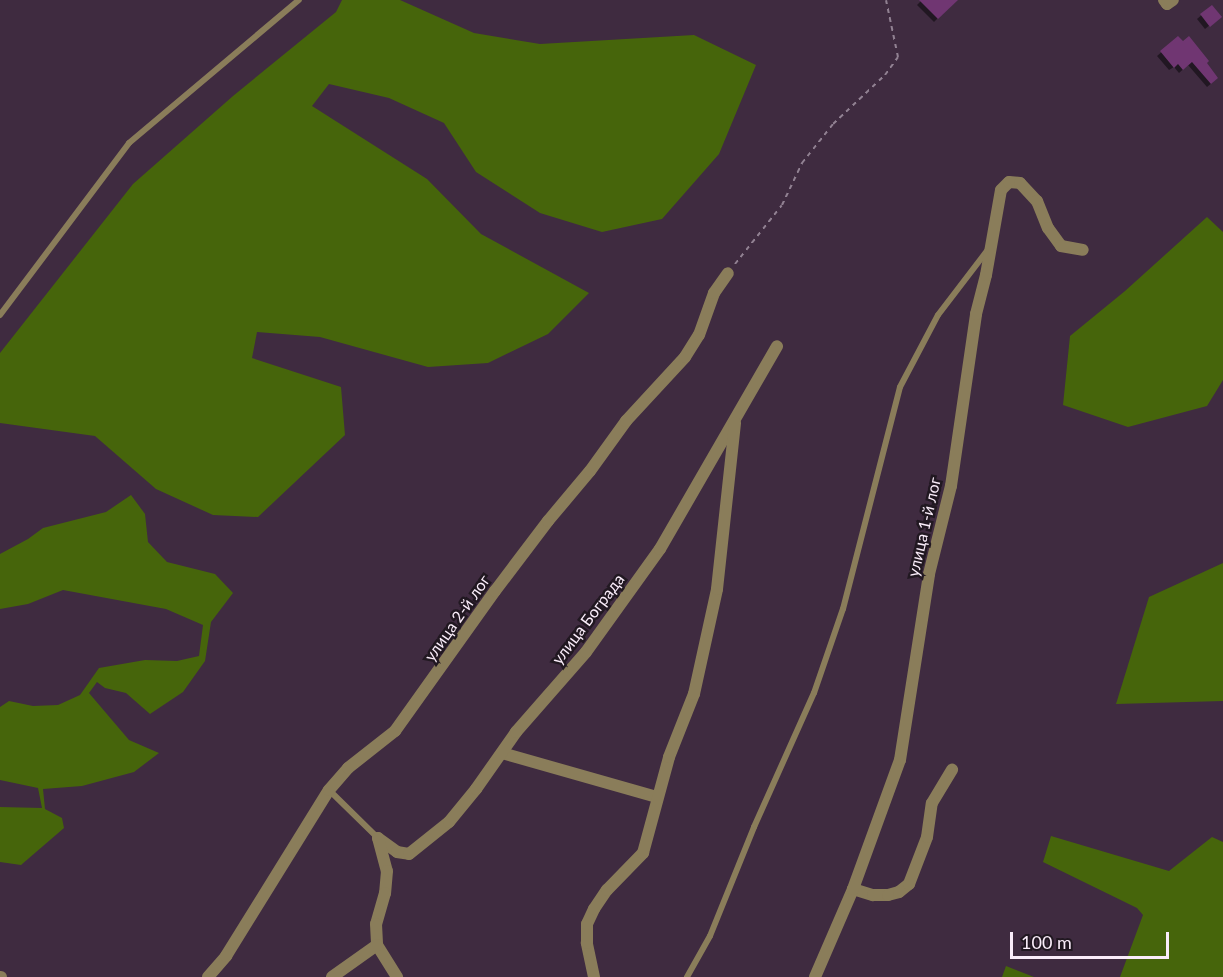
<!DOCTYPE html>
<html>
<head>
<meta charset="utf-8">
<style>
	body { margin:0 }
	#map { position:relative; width:1223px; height:977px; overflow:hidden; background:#3f2b40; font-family:Lato,sans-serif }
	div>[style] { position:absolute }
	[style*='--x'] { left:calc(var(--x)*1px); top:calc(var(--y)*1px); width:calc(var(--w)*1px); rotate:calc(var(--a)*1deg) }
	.forest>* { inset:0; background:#46650b }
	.shadow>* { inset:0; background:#0007 }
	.building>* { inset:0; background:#703672 }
	.path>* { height:2px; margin-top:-1px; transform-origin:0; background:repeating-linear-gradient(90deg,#918192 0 4.5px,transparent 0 9px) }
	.lane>* { height:6px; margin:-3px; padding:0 3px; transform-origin:3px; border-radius:3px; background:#8a7d5a }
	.street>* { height:12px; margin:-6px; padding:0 6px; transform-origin:6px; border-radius:6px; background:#8a7d5a }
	span { translate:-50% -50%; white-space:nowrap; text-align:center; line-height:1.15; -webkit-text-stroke:5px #211821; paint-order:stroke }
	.street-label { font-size:16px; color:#faedfa }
	.scale { position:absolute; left:1010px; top:932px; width:159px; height:27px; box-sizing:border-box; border:3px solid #faedfa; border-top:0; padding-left:8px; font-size:18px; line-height:21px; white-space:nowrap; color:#faedfa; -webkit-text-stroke:4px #211821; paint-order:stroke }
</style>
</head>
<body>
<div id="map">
	<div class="forest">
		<i style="clip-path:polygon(342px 0,400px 0,474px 33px,540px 44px,694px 35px,756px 65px,719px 154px,662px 219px,602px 232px,540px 213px,476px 172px,444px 123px,389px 98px,329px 84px,312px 106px,427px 179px,481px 234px,589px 293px,548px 334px,488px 363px,428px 367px,320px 337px,257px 332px,252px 358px,341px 387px,345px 435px,258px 517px,213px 515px,156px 489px,95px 436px,0 423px,0 353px,133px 184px,233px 96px,336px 12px)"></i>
		<i style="clip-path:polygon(1207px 217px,1223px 232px,1223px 380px,1207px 406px,1128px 427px,1063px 405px,1070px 336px,1125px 291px)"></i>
		<i style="clip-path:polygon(131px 495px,145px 514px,148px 542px,167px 562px,215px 574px,233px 593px,211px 622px,205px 661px,183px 692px,150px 714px,126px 693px,105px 688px,97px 682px,89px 693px,129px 740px,159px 753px,134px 772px,82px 786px,43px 789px,45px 809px,62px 818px,64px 828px,21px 865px,0 862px,0 807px,42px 808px,38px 788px,0 780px,0 707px,9px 701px,33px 706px,58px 705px,80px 695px,99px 668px,145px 660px,177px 661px,199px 656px,203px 625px,166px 609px,63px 590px,28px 604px,0 609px,0 554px,28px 539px,43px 528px,106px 512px)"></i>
		<i style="clip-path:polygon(1223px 563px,1223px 701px,1116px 704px,1149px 597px)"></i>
		<i style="clip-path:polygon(1051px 836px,1169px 871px,1212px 837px,1223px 842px,1223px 977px,1120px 977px,1143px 915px,1137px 908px,1043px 862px)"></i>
		<i style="clip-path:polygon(1006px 966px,1034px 977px,1002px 977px)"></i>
	</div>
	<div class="shadow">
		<i style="clip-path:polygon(922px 0,956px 0,934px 22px,917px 5px)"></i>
		<i style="clip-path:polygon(1211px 7px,1216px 20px,1205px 29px,1197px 19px)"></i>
		<i style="clip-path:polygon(1178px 38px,1205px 63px,1213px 82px,1207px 87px,1188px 65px,1179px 73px,1174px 67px,1169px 70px,1157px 56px)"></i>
	</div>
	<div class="building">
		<i style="clip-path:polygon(919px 0,958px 0,938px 19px)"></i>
		<i style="clip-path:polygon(1212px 5px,1222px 17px,1210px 27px,1200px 14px)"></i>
		<i style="clip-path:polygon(1178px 36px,1183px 41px,1189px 36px,1209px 61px,1207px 63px,1218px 78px,1211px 84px,1192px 62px,1183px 70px,1178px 64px,1174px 68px,1160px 51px)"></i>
	</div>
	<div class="path">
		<i style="--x:735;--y:264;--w:75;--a:-51.5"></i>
		<i style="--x:782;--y:205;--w:47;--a:-64.5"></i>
		<i style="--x:802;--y:163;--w:50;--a:-51.5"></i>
		<i style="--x:833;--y:124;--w:71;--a:-43.3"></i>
		<i style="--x:885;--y:75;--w:22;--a:-54"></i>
		<i style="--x:898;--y:57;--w:58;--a:-101.9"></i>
	</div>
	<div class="lane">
		<i style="--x:0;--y:315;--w:215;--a:-53.1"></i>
		<i style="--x:129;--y:143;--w:222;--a:-40.1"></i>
		<i style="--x:329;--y:790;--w:69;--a:44.4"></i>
		<i style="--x:687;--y:977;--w:47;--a:-60.7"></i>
		<i style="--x:710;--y:936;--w:118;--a:-68"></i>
		<i style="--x:754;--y:827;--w:147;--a:-65.9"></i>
		<i style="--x:814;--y:693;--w:89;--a:-71"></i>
		<i style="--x:843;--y:609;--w:229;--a:-75.6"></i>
		<i style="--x:900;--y:387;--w:81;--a:-62.2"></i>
		<i style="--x:938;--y:315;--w:81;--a:-52.6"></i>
	</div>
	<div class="street">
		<i style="--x:1164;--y:0;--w:5;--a:53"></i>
		<i style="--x:1167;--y:4;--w:7;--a:-34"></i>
		<i style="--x:502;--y:753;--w:160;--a:15.9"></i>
		<i style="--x:378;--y:838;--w:24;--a:36"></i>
		<i style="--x:397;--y:852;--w:12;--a:9"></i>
		<i style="--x:409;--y:854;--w:51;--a:-38.7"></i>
		<i style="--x:449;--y:822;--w:43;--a:-50.7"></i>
		<i style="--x:476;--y:789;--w:70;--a:-54.9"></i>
		<i style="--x:516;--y:732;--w:106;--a:-48.8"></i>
		<i style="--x:586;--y:652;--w:127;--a:-54.3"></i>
		<i style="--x:660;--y:549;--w:234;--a:-60"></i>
		<i style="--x:378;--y:838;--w:34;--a:75"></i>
		<i style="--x:387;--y:871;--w:22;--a:95"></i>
		<i style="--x:385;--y:893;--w:32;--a:106"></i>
		<i style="--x:376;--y:924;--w:21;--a:87"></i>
		<i style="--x:377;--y:945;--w:38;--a:58"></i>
		<i style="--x:853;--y:889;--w:21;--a:17"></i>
		<i style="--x:873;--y:895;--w:15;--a:0"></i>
		<i style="--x:888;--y:895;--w:11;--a:-15"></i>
		<i style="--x:899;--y:892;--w:13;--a:-39"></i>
		<i style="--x:909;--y:884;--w:50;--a:-69"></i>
		<i style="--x:927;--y:837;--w:34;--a:-82"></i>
		<i style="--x:932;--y:803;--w:39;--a:-59"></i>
		<i style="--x:0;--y:977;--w:1;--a:0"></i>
		<i style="--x:208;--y:977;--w:28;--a:-49"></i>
		<i style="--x:226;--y:956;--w:195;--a:-58.2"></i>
		<i style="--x:329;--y:790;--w:29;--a:-49"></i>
		<i style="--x:348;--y:768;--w:60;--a:-38.2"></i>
		<i style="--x:395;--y:731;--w:172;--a:-54.5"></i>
		<i style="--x:495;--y:591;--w:88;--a:-52.9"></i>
		<i style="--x:548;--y:521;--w:65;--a:-50"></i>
		<i style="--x:590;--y:471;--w:62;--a:-54.2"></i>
		<i style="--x:626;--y:421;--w:87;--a:-47.3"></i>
		<i style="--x:685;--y:357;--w:26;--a:-58"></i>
		<i style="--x:699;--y:335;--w:45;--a:-70.3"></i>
		<i style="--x:714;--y:293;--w:24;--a:-55"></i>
		<i style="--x:332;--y:977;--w:55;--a:-35.4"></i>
		<i style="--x:594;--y:977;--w:35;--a:-102"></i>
		<i style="--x:587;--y:943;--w:19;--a:-90"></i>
		<i style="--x:587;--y:924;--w:17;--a:-65"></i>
		<i style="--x:594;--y:909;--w:23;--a:-56"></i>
		<i style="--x:607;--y:890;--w:52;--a:-45.8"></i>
		<i style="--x:643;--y:853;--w:99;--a:-74.8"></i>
		<i style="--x:669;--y:757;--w:68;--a:-68.4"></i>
		<i style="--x:694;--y:694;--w:107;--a:-77.6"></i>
		<i style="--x:717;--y:589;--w:167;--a:-83.8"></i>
		<i style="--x:815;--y:977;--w:96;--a:-66.6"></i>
		<i style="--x:853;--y:889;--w:137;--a:-70"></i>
		<i style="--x:900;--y:760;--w:188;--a:-81.1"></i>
		<i style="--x:929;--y:574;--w:91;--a:-76"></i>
		<i style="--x:951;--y:486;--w:174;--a:-81.7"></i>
		<i style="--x:976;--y:314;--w:40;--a:-75.6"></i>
		<i style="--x:986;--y:275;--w:86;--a:-80"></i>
		<i style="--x:1001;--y:190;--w:11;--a:-45"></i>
		<i style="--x:1009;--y:182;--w:11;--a:5"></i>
		<i style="--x:1020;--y:183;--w:25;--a:47"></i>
		<i style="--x:1037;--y:201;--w:29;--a:68"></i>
		<i style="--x:1048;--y:228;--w:22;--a:54"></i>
		<i style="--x:1061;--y:246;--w:22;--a:10"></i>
	</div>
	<div class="street-label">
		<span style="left:924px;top:527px;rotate:-77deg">улица 1-й лог</span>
		<span style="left:457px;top:618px;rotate:-55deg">улица 2-й лог</span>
		<span style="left:588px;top:619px;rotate:-53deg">улица Бограда</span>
	</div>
	<div class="scale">100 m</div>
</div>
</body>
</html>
